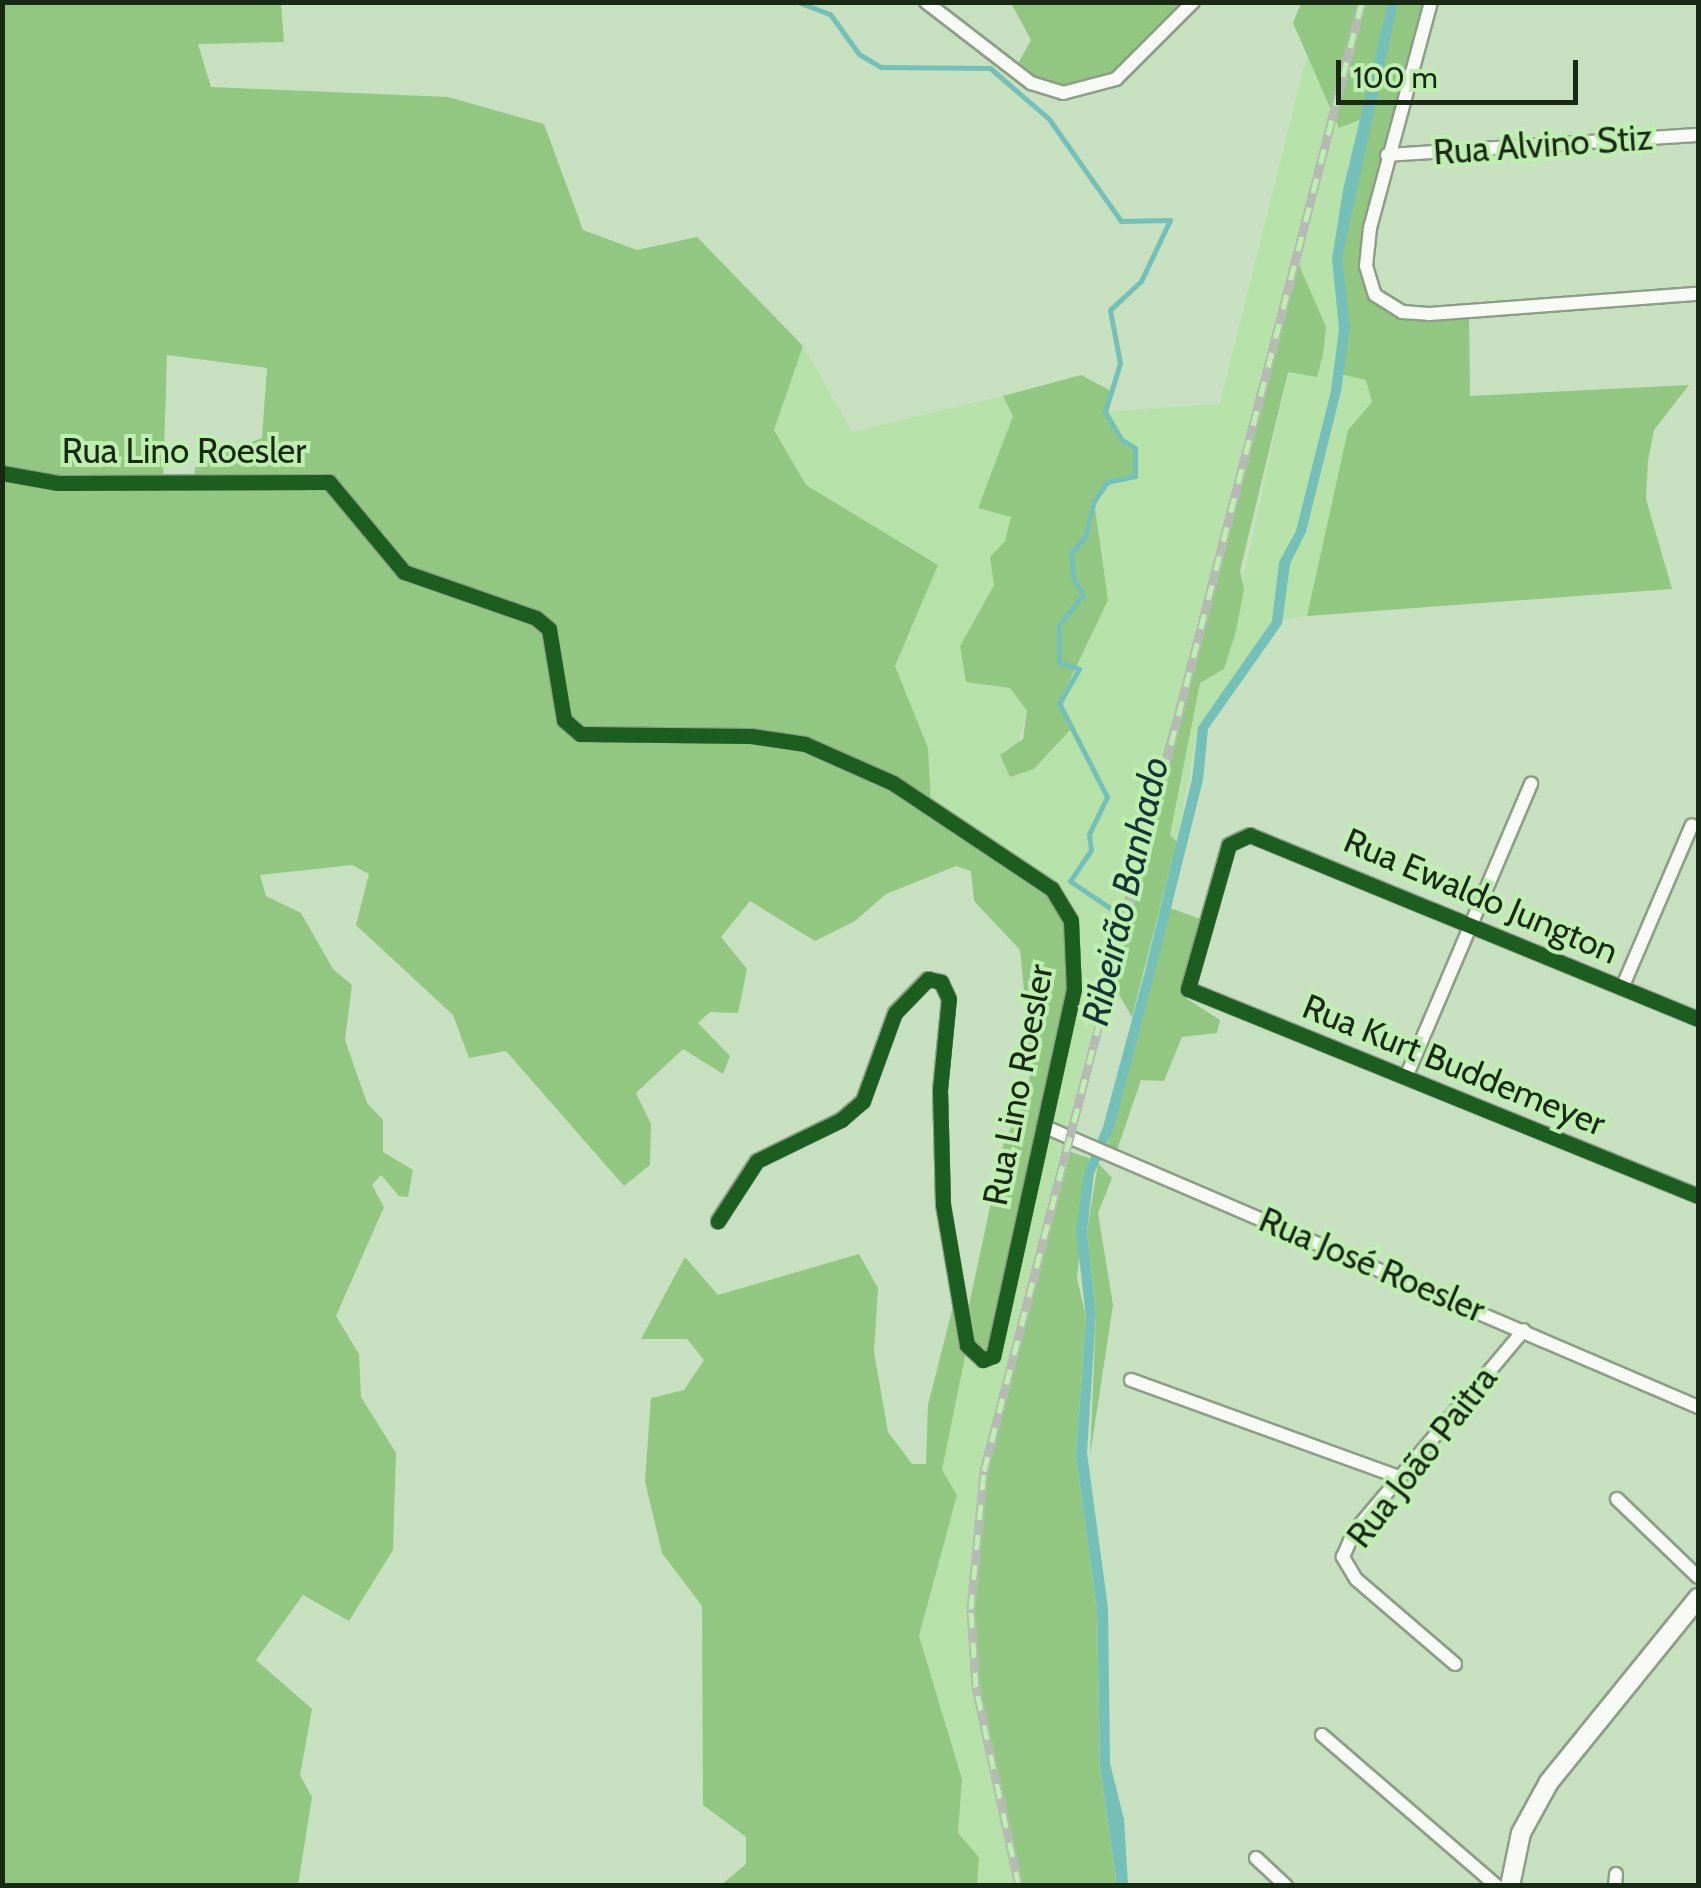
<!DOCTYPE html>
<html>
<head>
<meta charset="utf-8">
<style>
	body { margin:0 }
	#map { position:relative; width:1701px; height:1888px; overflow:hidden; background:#c7e0bf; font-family:Cabin,sans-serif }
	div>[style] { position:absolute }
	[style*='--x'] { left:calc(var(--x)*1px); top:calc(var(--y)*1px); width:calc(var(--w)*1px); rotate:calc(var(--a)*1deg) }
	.green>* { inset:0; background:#b6e2aa }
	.forest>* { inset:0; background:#92c782 }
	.water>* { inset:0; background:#74c0b9 }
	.stream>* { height:5px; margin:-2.5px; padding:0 2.5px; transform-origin:2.5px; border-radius:2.5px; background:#74c0b9 }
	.roads { filter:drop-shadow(2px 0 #8c9f86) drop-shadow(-2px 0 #8c9f86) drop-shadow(0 2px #8c9f86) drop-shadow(0 -2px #8c9f86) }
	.street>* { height:12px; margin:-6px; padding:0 6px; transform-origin:6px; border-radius:6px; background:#f7faf5 }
	.secondary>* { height:18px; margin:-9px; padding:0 9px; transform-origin:9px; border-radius:9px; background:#f7faf5 }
	.rail>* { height:9px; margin-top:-4.5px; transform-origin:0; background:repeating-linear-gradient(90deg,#bfeeb1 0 15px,#b5bbb3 0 30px); box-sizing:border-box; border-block:2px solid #b5bbb3 }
	.cycleway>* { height:15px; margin:-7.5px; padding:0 7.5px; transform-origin:7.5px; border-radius:7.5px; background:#1b5e20 }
	span { translate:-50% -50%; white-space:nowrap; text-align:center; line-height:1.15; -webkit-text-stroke:8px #bfeeb1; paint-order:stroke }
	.street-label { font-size:35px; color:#182a13 }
	.water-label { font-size:38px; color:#153435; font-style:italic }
	.frame { position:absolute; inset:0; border:5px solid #182a13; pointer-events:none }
	.scale { position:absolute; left:1336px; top:60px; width:242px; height:45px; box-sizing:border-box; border:5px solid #182a13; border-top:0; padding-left:12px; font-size:30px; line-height:35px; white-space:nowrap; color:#182a13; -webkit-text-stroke:8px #bfeeb1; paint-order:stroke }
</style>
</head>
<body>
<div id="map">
	<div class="green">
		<i style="clip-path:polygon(1307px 55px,1339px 127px,1368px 117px,1336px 373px,1367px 380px,1372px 403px,1348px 431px,1307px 616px,1272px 621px,1198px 727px,1177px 842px,1170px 835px,1200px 683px,1224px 669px,1288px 372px,1326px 327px,1295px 259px,1118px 923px,984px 1471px,971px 1609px,976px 1686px,1019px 1885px,977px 1885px,979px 1857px,958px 1833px,962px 1779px,919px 1636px,957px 1495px,942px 1471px,967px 1345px,1069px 1019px,931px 806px,928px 748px,895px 666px,938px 565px,806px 485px,774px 430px,803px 346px,852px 432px,1003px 396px,1013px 416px,978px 507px,1011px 516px,1005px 541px,990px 557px,994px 585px,960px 646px,966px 682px,1010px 688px,1027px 711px,1009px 777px,1034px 769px,1058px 745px,1059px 703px,1108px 600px,1094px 501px,1121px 439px,1105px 412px,1220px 404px)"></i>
	</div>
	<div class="forest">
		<i style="clip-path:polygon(1184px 2px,1187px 8px,1126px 72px,1063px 93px,1015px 69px,1031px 40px,1011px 3px)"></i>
		<i style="clip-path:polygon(evenodd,3px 3px,281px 3px,284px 42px,198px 44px,211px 87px,448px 97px,544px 124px,583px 230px,637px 250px,697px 237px,803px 346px,774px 430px,806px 485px,938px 565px,895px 666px,928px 748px,931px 806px,1052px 889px,1066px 907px,1075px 966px,993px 1356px,967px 1347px,942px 1470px,957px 1495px,919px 1636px,962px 1779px,958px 1833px,979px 1857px,977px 1885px,721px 1885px,746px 1864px,746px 1837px,703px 1805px,702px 1606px,662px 1553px,645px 1481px,651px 1398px,684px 1390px,704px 1360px,687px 1339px,641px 1339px,685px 1257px,718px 1295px,859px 1254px,878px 1288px,874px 1352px,888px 1432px,912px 1464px,926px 1464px,928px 1405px,960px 1279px,967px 1314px,1004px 1142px,1028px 1093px,1031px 1061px,1020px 950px,974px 901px,971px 871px,956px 866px,886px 894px,855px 921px,815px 941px,750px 901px,721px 937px,747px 969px,738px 1013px,710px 1012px,698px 1023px,730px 1056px,723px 1074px,683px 1049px,636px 1093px,651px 1124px,650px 1165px,624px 1186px,506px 1051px,469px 1058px,453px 1015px,356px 925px,369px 874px,352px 865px,260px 875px,266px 896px,301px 913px,333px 969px,352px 985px,345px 1040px,367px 1103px,383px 1120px,383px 1152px,413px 1170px,408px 1197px,399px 1196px,381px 1175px,372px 1185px,384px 1207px,336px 1316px,359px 1354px,361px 1397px,396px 1453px,393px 1550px,349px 1621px,303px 1595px,256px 1660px,312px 1709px,300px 1775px,312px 1797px,298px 1885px,3px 1886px,3px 3px,167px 355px,267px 368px,262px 438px,196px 464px,193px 482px,163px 482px,167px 355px)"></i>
		<i style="clip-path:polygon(1301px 3px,1431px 3px,1387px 155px,1368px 282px,1391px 308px,1469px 311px,1470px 396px,1689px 385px,1654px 430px,1648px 461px,1646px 499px,1672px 589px,1307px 616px,1348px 430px,1372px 402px,1366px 380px,1335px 373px,1343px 329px,1337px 259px,1367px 117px,1339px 128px,1293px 23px)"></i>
		<i style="clip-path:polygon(1296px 258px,1326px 327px,1323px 355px,1317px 377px,1288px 372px,1240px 571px,1244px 589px,1236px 631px,1224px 669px,1200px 683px,1170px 835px,1177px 842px,1132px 1017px,1118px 993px,1118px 923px)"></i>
		<i style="clip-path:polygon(1081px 375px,1113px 392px,1105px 412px,1121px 439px,1135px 448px,1135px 476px,1107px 482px,1094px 501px,1108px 600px,1059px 703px,1070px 730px,1034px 769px,1010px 777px,1000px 755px,1023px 739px,1027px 711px,1010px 688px,966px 682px,960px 646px,994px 585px,990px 557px,1005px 541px,1011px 517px,978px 508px,1013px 416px,1003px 396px)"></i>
		<i style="clip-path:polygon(1170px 908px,1203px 920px,1182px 987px,1187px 999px,1220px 1020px,1217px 1033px,1182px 1037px,1164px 1081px,1141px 1080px,1117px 1150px,1107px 1148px)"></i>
		<i style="clip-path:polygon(1068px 1151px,1089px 1158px,1077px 1278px,1086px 1317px,1076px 1456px,1097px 1610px,1100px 1767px,1117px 1885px,1019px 1886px,976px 1687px,971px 1609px,984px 1471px)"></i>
		<i style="clip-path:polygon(1098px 1163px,1112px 1178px,1098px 1213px,1113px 1305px,1090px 1456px,1096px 1314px,1087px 1231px)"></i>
	</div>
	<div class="water">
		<i style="clip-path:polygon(1388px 3px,1398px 3px,1342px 258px,1350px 327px,1341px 391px,1306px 532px,1290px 564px,1282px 624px,1208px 729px,1203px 780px,1155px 972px,1114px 1128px,1094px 1174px,1087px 1231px,1096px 1314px,1087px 1453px,1108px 1608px,1110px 1763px,1124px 1819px,1128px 1885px,1117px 1885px,1100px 1767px,1097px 1610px,1076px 1456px,1086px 1317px,1076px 1232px,1084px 1173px,1103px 1127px,1145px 971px,1192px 779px,1198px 727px,1272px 621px,1279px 562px,1296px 531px,1331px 391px,1339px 329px,1332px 259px,1343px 190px)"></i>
	</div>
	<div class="stream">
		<i style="--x:798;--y:2;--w:34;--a:21"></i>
		<i style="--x:830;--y:14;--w:49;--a:54.1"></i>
		<i style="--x:859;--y:54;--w:26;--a:31"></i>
		<i style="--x:881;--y:67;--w:109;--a:0.5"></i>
		<i style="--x:990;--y:68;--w:78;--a:40.8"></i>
		<i style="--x:1049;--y:119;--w:125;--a:54.8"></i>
		<i style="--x:1121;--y:221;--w:49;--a:-1.2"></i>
		<i style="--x:1170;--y:220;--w:68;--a:115.4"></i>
		<i style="--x:1141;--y:281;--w:42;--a:136.9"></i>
		<i style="--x:1110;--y:310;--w:54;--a:79.3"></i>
		<i style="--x:1120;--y:363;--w:51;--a:107"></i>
		<i style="--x:1105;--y:412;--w:31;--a:59"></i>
		<i style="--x:1121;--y:439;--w:17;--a:33"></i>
		<i style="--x:1135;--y:448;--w:28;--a:90"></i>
		<i style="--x:1135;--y:476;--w:29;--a:168"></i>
		<i style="--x:1107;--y:482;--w:23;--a:124"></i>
		<i style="--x:1094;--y:501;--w:37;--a:104"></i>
		<i style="--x:1085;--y:537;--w:21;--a:131"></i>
		<i style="--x:1071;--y:553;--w:25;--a:85"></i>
		<i style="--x:1073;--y:578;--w:20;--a:60"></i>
		<i style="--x:1083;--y:595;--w:38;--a:129"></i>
		<i style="--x:1059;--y:625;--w:37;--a:90"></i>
		<i style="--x:1059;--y:662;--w:21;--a:19"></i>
		<i style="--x:1079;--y:669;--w:39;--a:120"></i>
		<i style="--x:1059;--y:703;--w:106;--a:62.9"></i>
		<i style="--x:1107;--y:797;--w:41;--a:115.9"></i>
		<i style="--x:1089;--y:834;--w:16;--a:83"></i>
		<i style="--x:1091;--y:850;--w:37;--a:124"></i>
		<i style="--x:1070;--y:881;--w:48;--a:34"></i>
	</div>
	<div class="roads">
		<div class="street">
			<i style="--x:926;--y:2;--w:133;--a:37.6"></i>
			<i style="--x:1031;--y:83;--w:34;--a:17"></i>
			<i style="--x:1063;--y:93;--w:55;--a:-14.8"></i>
			<i style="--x:1116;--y:79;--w:109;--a:-45"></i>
			<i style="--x:1431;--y:2;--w:234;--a:105.1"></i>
			<i style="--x:1370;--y:228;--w:38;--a:96"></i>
			<i style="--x:1366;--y:266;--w:30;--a:73"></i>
			<i style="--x:1375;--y:295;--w:32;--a:32"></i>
			<i style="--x:1402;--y:312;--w:27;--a:4"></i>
			<i style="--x:1429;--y:314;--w:270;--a:-4.3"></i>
			<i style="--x:1387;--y:155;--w:312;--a:-3.7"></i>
			<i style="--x:2;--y:473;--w:57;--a:10.1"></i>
			<i style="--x:58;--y:483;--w:271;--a:-0.2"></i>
			<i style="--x:329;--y:482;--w:117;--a:50.2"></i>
			<i style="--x:404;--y:572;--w:140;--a:19.2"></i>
			<i style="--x:536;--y:618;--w:17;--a:40"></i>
			<i style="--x:549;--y:629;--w:92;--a:80.6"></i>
			<i style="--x:564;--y:720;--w:21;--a:41"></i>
			<i style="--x:580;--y:734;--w:171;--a:0.7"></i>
			<i style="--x:751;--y:736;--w:55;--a:8.4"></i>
			<i style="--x:805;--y:744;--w:96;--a:23.9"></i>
			<i style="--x:893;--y:783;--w:191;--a:33.7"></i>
			<i style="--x:1052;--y:889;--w:37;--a:59"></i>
			<i style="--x:1071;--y:921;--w:68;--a:87.5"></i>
			<i style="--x:1074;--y:989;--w:376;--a:102.4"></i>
			<i style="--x:993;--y:1356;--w:11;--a:158"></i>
			<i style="--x:983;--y:1360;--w:22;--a:-137"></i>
			<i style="--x:967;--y:1345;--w:143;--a:-99.7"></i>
			<i style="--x:943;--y:1204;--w:114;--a:-91.5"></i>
			<i style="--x:940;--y:1090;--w:91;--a:-84.4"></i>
			<i style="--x:949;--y:999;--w:19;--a:-115"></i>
			<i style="--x:941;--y:982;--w:13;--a:-167"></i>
			<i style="--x:928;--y:979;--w:47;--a:134.1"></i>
			<i style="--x:895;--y:1013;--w:94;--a:110"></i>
			<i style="--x:863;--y:1101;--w:29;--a:139"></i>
			<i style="--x:841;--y:1120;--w:93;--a:154"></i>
			<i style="--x:757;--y:1161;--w:72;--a:123"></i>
			<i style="--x:1622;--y:988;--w:177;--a:-66.8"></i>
			<i style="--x:1698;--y:1019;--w:484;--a:-157.7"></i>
			<i style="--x:1250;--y:835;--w:23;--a:155"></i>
			<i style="--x:1229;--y:845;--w:150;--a:105.9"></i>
			<i style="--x:1188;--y:989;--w:550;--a:22.09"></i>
			<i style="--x:1406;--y:1077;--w:319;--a:-66.9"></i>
			<i style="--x:1043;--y:1126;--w:713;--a:23.22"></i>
			<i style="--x:1131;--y:1380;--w:285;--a:19.9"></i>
			<i style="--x:1617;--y:1499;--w:112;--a:43.9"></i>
			<i style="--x:1455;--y:1664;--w:130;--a:-139.4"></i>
			<i style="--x:1356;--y:1579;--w:26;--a:-121"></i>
			<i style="--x:1343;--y:1557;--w:26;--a:-67"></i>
			<i style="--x:1353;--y:1533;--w:265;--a:-49.9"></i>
			<i style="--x:1322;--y:1735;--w:231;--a:40.8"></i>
			<i style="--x:1256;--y:1858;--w:41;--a:43"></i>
			<i style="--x:1615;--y:1886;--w:12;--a:-85"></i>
		</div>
		<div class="secondary">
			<i style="--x:1510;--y:1886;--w:54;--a:-78.3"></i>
			<i style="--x:1521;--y:1833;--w:58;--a:-61.2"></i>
			<i style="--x:1549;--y:1782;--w:237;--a:-51"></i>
		</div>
	</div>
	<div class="rail">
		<i style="--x:1019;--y:1886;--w:204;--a:-102.2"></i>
		<i style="--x:976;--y:1687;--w:78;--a:-93.7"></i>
		<i style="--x:971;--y:1609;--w:139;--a:-84.6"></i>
		<i style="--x:984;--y:1471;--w:1517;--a:-75.57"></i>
	</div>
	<div class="cycleway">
		<i style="--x:2;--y:473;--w:57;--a:10.1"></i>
		<i style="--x:58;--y:483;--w:271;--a:-0.2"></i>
		<i style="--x:329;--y:482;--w:117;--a:50.2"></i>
		<i style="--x:404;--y:572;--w:140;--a:19.2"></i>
		<i style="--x:536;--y:618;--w:17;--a:40"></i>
		<i style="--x:549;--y:629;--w:92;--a:80.6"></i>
		<i style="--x:564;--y:720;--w:21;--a:41"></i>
		<i style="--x:580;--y:734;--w:171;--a:0.7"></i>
		<i style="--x:751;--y:736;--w:55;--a:8.4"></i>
		<i style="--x:805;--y:744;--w:96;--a:23.9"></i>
		<i style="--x:893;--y:783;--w:191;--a:33.7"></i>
		<i style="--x:1052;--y:889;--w:37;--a:59"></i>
		<i style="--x:1071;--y:921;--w:68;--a:87.5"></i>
		<i style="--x:1074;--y:989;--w:376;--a:102.4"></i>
		<i style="--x:993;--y:1356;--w:11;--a:158"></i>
		<i style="--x:983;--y:1360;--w:22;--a:-137"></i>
		<i style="--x:967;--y:1345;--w:143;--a:-99.7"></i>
		<i style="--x:943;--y:1204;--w:114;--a:-91.5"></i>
		<i style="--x:940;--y:1090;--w:91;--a:-84.4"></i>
		<i style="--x:949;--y:999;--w:19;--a:-115"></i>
		<i style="--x:941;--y:982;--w:13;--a:-167"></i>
		<i style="--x:928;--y:979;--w:47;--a:134.1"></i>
		<i style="--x:895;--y:1013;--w:94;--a:110"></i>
		<i style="--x:863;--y:1101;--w:29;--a:139"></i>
		<i style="--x:841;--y:1120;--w:93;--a:154"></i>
		<i style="--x:757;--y:1161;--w:72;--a:123"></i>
		<i style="--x:1698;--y:1019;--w:484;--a:-157.7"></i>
		<i style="--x:1250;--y:835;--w:23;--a:155"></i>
		<i style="--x:1229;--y:845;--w:150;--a:105.9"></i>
		<i style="--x:1188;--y:989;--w:550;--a:22.09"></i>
	</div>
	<div class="street-label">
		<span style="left:1543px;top:145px;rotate:-4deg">Rua Alvino Stiz</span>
		<span style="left:184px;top:451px">Rua Lino Roesler</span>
		<span style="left:1481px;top:896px;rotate:23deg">Rua Ewaldo Jungton</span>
		<span style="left:1454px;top:1065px;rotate:22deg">Rua Kurt Buddemeyer</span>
		<span style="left:1018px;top:1085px;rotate:-79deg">Rua Lino Roesler</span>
		<span style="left:1372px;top:1265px;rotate:23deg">Rua José Roesler</span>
		<span style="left:1422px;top:1457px;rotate:-52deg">Rua João Paitra</span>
	</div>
	<div class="water-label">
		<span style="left:1125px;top:891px;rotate:-77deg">Ribeirão Banhado</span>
	</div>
	<div class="frame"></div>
	<div class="scale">100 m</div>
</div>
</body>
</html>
